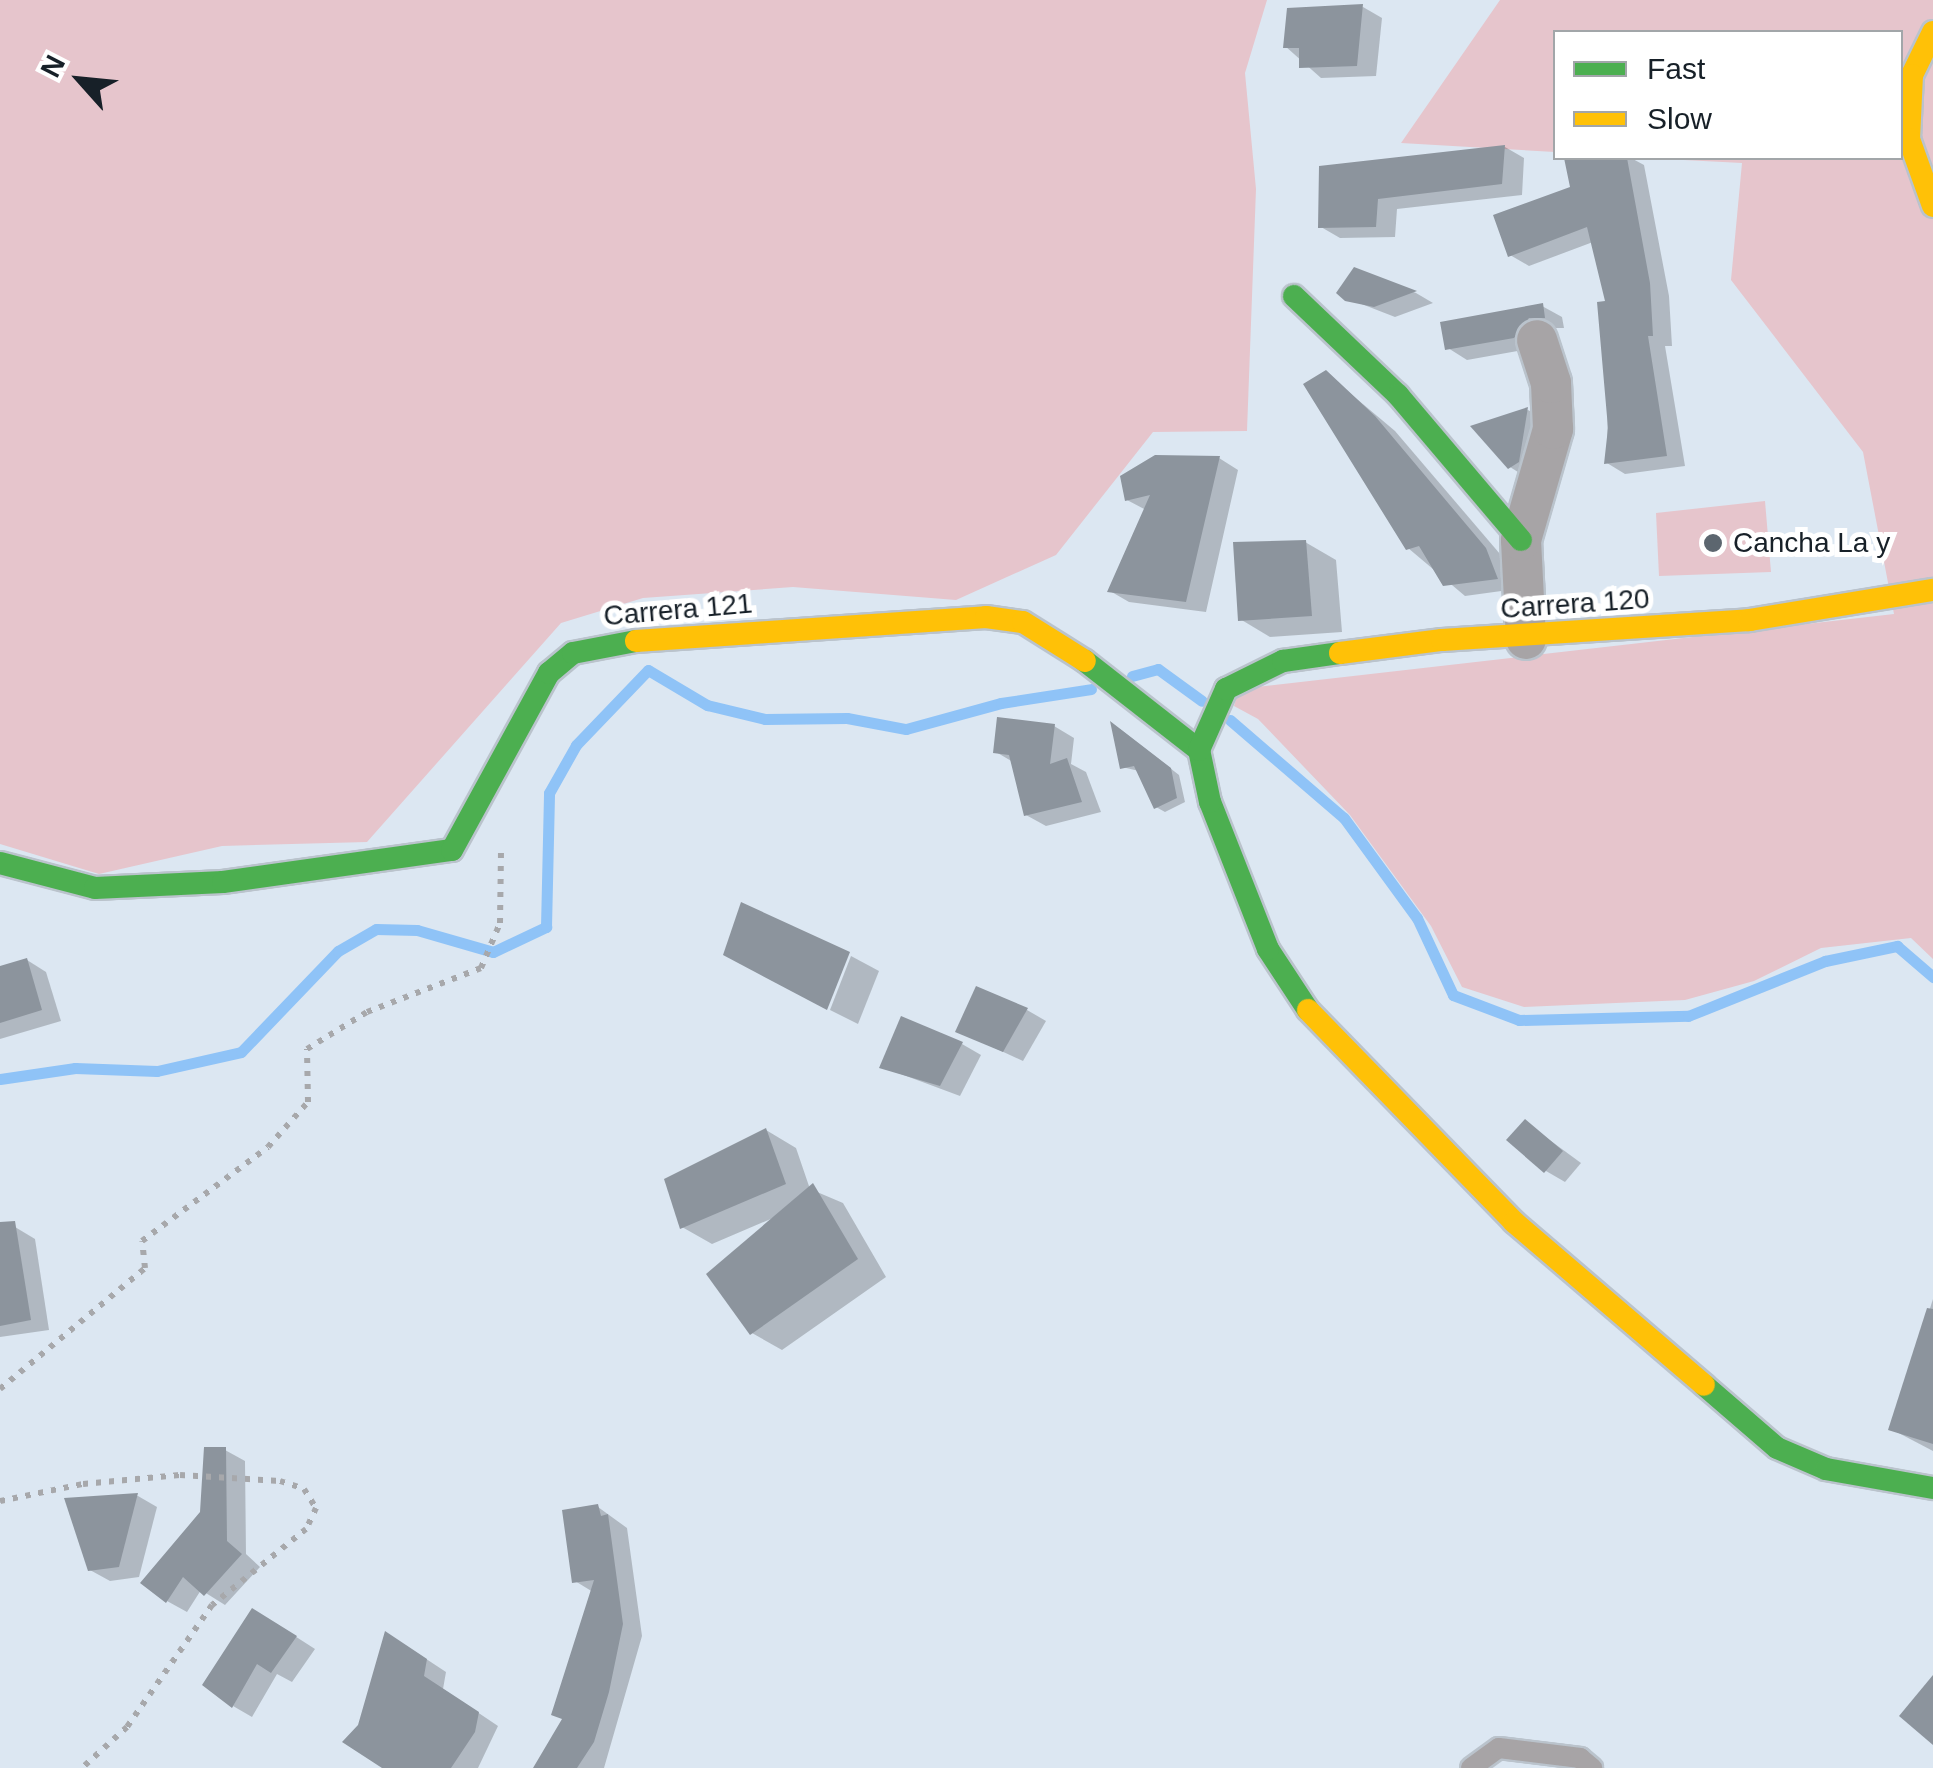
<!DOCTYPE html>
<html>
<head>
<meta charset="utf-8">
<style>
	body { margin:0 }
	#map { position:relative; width:1933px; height:1768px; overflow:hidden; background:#dce7f2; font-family:Arial,sans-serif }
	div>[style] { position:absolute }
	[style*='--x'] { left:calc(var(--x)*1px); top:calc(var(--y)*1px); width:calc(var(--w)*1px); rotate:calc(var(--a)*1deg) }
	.green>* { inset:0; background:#e6c5cc }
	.shadow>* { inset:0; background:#0003 }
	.stream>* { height:11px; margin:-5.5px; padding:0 5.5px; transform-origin:5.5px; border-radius:5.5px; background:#8fc3f7 }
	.building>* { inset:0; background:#8c949d }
	.path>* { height:6px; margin-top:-3px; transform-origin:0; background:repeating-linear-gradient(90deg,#a7a8ab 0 5px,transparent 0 13px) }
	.roads { filter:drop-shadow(2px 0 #bac3cc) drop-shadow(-2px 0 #bac3cc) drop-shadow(0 2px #bac3cc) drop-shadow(0 -2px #bac3cc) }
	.lane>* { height:20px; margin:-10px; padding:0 10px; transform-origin:10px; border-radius:10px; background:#a7a4a6 }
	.street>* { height:40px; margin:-20px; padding:0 20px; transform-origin:20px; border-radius:20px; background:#a7a4a6 }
	.fast>* { height:22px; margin:-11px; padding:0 11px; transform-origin:11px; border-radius:11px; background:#4caf50 }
	.slow>* { height:22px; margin:-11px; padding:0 11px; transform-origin:11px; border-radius:11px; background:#ffc107 }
	.dots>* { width:28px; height:28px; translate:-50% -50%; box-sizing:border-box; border:5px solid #fff; border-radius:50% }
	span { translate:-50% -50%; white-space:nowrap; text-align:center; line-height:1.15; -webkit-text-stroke:10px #fff; paint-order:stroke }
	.poi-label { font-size:28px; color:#172028 }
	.left { translate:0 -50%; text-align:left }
	.street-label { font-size:28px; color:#172028 }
	.legend { position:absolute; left:1553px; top:30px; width:350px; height:130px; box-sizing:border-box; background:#fff; border:2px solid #a2a6a9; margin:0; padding:12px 18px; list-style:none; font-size:30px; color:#172028 }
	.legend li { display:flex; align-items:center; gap:20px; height:50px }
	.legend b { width:50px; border:2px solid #a2a6a9 }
	.north { position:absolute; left:30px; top:30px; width:100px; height:100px; -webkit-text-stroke:8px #fff; paint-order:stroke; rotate:297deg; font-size:28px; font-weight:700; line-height:40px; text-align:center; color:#172028 }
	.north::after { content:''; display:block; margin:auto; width:35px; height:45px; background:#172028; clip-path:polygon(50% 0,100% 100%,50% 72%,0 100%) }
</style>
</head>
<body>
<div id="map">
	<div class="green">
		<i style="clip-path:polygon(0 0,1267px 0,1245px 73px,1256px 189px,1247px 431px,1153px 432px,1056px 555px,956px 600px,793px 587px,643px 598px,561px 623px,367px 842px,222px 846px,99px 874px,0 844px)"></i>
		<i style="clip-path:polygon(1500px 0,1933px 0,1933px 959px,1911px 938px,1821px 948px,1754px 981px,1685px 1000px,1524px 1007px,1462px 987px,1431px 926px,1350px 815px,1258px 719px,1234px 706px,1239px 689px,1894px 614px,1863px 452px,1731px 280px,1742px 163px,1645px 158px,1900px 158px,1900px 32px,1556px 32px,1555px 152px,1401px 143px)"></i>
		<i style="clip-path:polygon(1765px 501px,1771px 572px,1659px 576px,1656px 513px)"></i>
	</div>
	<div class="shadow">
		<i style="clip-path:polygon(1363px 7px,1382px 18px,1376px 76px,1321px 78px,1285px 46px)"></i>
		<i style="clip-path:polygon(1505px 147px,1524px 158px,1522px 195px,1397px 209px,1395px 237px,1340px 238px,1321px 227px,1322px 168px)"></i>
		<i style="clip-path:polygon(1567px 158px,1631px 158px,1644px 165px,1669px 296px,1672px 346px,1665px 346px,1685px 466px,1625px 474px,1607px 463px,1609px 304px,1593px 242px,1529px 266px,1510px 255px,1573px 189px)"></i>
		<i style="clip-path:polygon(1355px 270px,1416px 293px,1433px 303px,1395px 317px,1359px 303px)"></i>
		<i style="clip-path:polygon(1542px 306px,1562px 317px,1564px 328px,1549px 328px,1534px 348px,1467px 360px,1448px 348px)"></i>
		<i style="clip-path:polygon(1326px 373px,1395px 431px,1506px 561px,1516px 589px,1465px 596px,1408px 548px)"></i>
		<i style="clip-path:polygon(1528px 410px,1547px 421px,1529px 479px,1510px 467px,1475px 427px)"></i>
		<i style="clip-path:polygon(1219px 458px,1238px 470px,1206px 612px,1129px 602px,1110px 591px,1146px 510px,1127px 500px)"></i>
		<i style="clip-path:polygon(1305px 542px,1336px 560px,1342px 632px,1270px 637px,1240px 619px)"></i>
		<i style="clip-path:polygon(1054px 726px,1074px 738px,1071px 764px,1086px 772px,1101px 812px,1046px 826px,1026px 815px,1013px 762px,996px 752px)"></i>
		<i style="clip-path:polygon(1120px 729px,1179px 775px,1185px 802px,1165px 812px,1156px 807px,1139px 771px,1122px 767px)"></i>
		<i style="clip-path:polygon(851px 956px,879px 971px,858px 1024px,830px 1010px)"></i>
		<i style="clip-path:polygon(27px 960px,46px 972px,61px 1021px,0 1039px,0 968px)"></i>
		<i style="clip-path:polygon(1027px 1010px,1046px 1021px,1023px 1061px,958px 1031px)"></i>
		<i style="clip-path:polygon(962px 1044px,981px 1055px,960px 1096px,882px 1067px)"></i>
		<i style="clip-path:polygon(1525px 1122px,1581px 1163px,1565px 1182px,1546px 1171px)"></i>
		<i style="clip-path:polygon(766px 1130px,796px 1148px,810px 1189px,843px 1203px,886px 1277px,782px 1350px,752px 1333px,773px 1218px,712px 1244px,682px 1227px)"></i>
		<i style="clip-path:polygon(15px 1227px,35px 1239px,49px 1330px,0 1337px,0 1230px)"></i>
		<i style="clip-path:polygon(1933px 1299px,1933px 1451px,1891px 1429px)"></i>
		<i style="clip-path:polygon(225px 1450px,245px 1461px,246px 1554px,260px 1567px,225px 1605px,201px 1590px,187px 1612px,167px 1601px)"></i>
		<i style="clip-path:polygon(138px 1496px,157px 1507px,139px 1577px,110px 1581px,90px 1570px,67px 1500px)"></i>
		<i style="clip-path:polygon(598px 1507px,627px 1528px,642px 1636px,604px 1768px,536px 1768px,565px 1720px,593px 1592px,575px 1581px)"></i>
		<i style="clip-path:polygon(273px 1622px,315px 1649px,292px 1682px,277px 1674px,252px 1717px,233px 1706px)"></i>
		<i style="clip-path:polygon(405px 1645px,446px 1672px,443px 1689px,498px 1726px,478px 1768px,387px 1768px)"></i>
	</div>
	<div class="stream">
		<i style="--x:1132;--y:676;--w:27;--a:-15"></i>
		<i style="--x:1158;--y:669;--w:54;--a:36"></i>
		<i style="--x:1230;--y:720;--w:150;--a:40.7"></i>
		<i style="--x:1344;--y:818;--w:124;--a:53.9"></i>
		<i style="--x:1417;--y:918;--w:85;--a:64.9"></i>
		<i style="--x:1453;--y:995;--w:71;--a:20.7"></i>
		<i style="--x:1519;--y:1020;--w:169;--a:-1.4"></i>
		<i style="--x:1688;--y:1016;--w:148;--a:-21.9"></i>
		<i style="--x:1825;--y:961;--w:74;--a:-11.8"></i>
		<i style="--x:1897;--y:946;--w:48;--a:40.7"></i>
		<i style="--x:0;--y:1079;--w:76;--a:-8.3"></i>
		<i style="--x:75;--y:1068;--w:82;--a:2.1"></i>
		<i style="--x:157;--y:1071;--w:86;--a:-12.7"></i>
		<i style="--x:241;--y:1052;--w:140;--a:-46.2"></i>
		<i style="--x:338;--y:951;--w:44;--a:-30.1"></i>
		<i style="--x:376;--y:929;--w:41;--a:1.4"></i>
		<i style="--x:417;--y:930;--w:79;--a:16.1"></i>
		<i style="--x:493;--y:952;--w:59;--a:-25.3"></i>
		<i style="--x:546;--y:927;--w:134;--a:-88.7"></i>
		<i style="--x:549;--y:793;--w:55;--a:-60.6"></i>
		<i style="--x:576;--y:745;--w:104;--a:-46.2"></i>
		<i style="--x:648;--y:670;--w:69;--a:30.7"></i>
		<i style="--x:707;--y:705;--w:60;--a:13.6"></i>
		<i style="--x:765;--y:719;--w:82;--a:-0.7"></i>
		<i style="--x:847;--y:718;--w:60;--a:10.6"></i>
		<i style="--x:906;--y:729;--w:98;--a:-15.3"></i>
		<i style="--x:1001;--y:703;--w:91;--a:-8.8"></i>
	</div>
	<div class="building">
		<i style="clip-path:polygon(1363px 4px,1357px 66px,1299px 68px,1299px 48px,1283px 48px,1287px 8px)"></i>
		<i style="clip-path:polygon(1505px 145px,1502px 184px,1378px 199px,1376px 227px,1318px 228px,1319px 166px)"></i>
		<i style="clip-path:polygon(1564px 158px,1627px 158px,1650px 283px,1653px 336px,1648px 336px,1667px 456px,1604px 464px,1608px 428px,1597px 302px,1605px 301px,1587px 227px,1508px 257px,1493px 215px,1570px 187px)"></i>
		<i style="clip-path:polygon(1354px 267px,1417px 291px,1374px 307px,1345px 301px,1336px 293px)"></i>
		<i style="clip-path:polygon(1543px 303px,1545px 318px,1529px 318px,1514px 338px,1445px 350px,1440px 322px)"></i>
		<i style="clip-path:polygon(1326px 370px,1375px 416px,1486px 548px,1498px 579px,1443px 586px,1419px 546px,1406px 550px,1303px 384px)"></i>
		<i style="clip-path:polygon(1528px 407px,1519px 462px,1508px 469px,1470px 426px)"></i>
		<i style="clip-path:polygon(1155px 455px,1220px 456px,1186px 602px,1107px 592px,1150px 495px,1125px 501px,1120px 476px)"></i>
		<i style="clip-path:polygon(1306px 540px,1312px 616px,1238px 621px,1233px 542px)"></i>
		<i style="clip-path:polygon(997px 717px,1055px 724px,1050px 764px,1067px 758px,1082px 802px,1024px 816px,1009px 755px,993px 753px)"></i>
		<i style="clip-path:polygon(1110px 721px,1171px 768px,1177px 798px,1154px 809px,1134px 766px,1120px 769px)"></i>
		<i style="clip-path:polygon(741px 902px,850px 952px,827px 1010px,723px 955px)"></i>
		<i style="clip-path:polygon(27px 958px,42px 1010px,0 1023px,0 966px)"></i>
		<i style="clip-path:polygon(976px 986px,1028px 1008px,1003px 1052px,955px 1032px)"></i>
		<i style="clip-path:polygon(901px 1016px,963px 1042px,940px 1086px,879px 1068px)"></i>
		<i style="clip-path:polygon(1525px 1119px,1563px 1151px,1544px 1173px,1506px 1140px)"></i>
		<i style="clip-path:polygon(766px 1128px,786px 1184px,680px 1229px,664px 1179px)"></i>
		<i style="clip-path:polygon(813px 1183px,858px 1259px,750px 1335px,706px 1274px)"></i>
		<i style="clip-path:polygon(15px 1221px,31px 1320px,0 1326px,0 1222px)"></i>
		<i style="clip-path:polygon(1927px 1308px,1933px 1309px,1933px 1444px,1888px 1430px)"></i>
		<i style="clip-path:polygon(204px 1447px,226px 1447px,227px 1541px,242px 1554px,204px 1596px,183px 1577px,166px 1603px,140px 1583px,200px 1512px)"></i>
		<i style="clip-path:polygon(138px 1493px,119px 1567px,88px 1571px,64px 1498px)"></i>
		<i style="clip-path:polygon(598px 1504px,601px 1516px,608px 1514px,623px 1624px,609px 1692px,594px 1742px,577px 1768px,533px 1768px,562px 1719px,551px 1715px,594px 1580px,572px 1583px,562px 1510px)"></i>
		<i style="clip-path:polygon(252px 1608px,297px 1636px,271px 1673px,257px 1664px,232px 1708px,202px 1685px)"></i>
		<i style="clip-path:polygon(385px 1631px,427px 1659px,424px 1676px,479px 1712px,475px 1732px,451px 1768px,382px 1768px,342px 1742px,358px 1725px)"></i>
		<i style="clip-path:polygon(1933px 1675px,1933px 1745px,1899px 1716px)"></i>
	</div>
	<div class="path">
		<i style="--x:0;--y:1389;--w:189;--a:-39.8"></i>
		<i style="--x:145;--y:1268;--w:27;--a:-96"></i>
		<i style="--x:142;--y:1241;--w:157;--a:-36.7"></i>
		<i style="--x:268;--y:1147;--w:60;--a:-48.4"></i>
		<i style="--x:308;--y:1102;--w:53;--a:-91.1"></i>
		<i style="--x:307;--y:1049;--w:70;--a:-31.7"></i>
		<i style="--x:367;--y:1012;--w:122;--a:-21.1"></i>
		<i style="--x:481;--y:968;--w:49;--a:-67.1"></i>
		<i style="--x:500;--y:923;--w:70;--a:-89.2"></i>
		<i style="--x:0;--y:1501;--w:85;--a:-11.6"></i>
		<i style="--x:83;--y:1484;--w:97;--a:-5.3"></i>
		<i style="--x:180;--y:1475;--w:100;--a:3.4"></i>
		<i style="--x:280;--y:1481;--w:25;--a:18"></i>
		<i style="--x:304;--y:1489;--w:22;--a:58"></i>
		<i style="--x:316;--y:1508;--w:23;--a:115"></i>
		<i style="--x:306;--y:1529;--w:121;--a:141"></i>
		<i style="--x:212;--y:1605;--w:149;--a:124.9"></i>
		<i style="--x:127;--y:1727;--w:61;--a:137.7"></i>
	</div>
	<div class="roads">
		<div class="lane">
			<i style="--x:1471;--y:1768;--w:34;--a:-36"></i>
			<i style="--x:1499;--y:1748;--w:82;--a:7"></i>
			<i style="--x:1580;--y:1758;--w:16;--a:40"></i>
		</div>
		<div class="street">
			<i style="--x:1526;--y:639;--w:99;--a:-92.9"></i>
			<i style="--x:1521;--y:540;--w:116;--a:-73.9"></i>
			<i style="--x:1553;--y:429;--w:46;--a:-92.5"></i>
			<i style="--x:1551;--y:383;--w:45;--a:-108"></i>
		</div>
		<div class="fast">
			<i style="--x:1294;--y:296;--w:144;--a:43.6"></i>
			<i style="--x:1398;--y:395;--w:190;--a:49.7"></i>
			<i style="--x:1085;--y:661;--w:145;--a:38"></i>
			<i style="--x:0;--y:863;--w:98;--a:14.7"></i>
			<i style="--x:95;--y:888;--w:128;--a:-2.7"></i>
			<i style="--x:223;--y:882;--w:231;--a:-8"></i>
			<i style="--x:452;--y:850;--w:202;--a:-61.3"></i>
			<i style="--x:549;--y:673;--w:31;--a:-40"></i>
			<i style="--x:573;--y:653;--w:64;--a:-10.8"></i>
			<i style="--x:1308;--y:1010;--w:73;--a:-123.3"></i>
			<i style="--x:1268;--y:949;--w:158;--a:-111.5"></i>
			<i style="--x:1210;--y:802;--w:53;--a:-101.9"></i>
			<i style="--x:1199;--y:750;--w:67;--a:-66.1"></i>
			<i style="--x:1226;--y:689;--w:64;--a:-26.2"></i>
			<i style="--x:1283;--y:661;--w:58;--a:-8"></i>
			<i style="--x:1704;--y:1385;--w:96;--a:40.8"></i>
			<i style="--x:1777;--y:1448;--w:53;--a:23.2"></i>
			<i style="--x:1826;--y:1469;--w:109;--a:10.1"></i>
		</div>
		<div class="slow">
			<i style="--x:1933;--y:32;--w:48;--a:116"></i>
			<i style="--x:1912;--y:75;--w:64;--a:92.7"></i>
			<i style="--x:1909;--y:139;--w:71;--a:70.3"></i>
			<i style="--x:636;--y:641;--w:351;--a:-3.9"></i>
			<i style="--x:986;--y:617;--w:37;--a:8"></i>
			<i style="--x:1023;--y:622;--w:73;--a:32.2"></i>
			<i style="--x:1340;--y:653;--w:103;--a:-7.3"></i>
			<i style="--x:1442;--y:640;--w:308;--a:-3.7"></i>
			<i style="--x:1749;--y:620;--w:186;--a:-9.3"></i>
			<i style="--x:1308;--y:1010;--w:296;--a:45.8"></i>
			<i style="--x:1514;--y:1222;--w:250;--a:40.6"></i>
		</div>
	</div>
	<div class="dots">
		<i style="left:1713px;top:543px;background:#5c666f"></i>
	</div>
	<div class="poi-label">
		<span class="left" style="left:1733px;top:543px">Cancha La y</span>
	</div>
	<div class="street-label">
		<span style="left:1575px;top:604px;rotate:-4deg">Carrera 120</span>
		<span style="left:678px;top:610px;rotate:-5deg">Carrera 121</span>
	</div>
	<ul class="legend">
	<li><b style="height:12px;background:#4caf50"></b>Fast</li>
	<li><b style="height:12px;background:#ffc107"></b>Slow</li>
	</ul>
	<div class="north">N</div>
</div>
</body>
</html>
